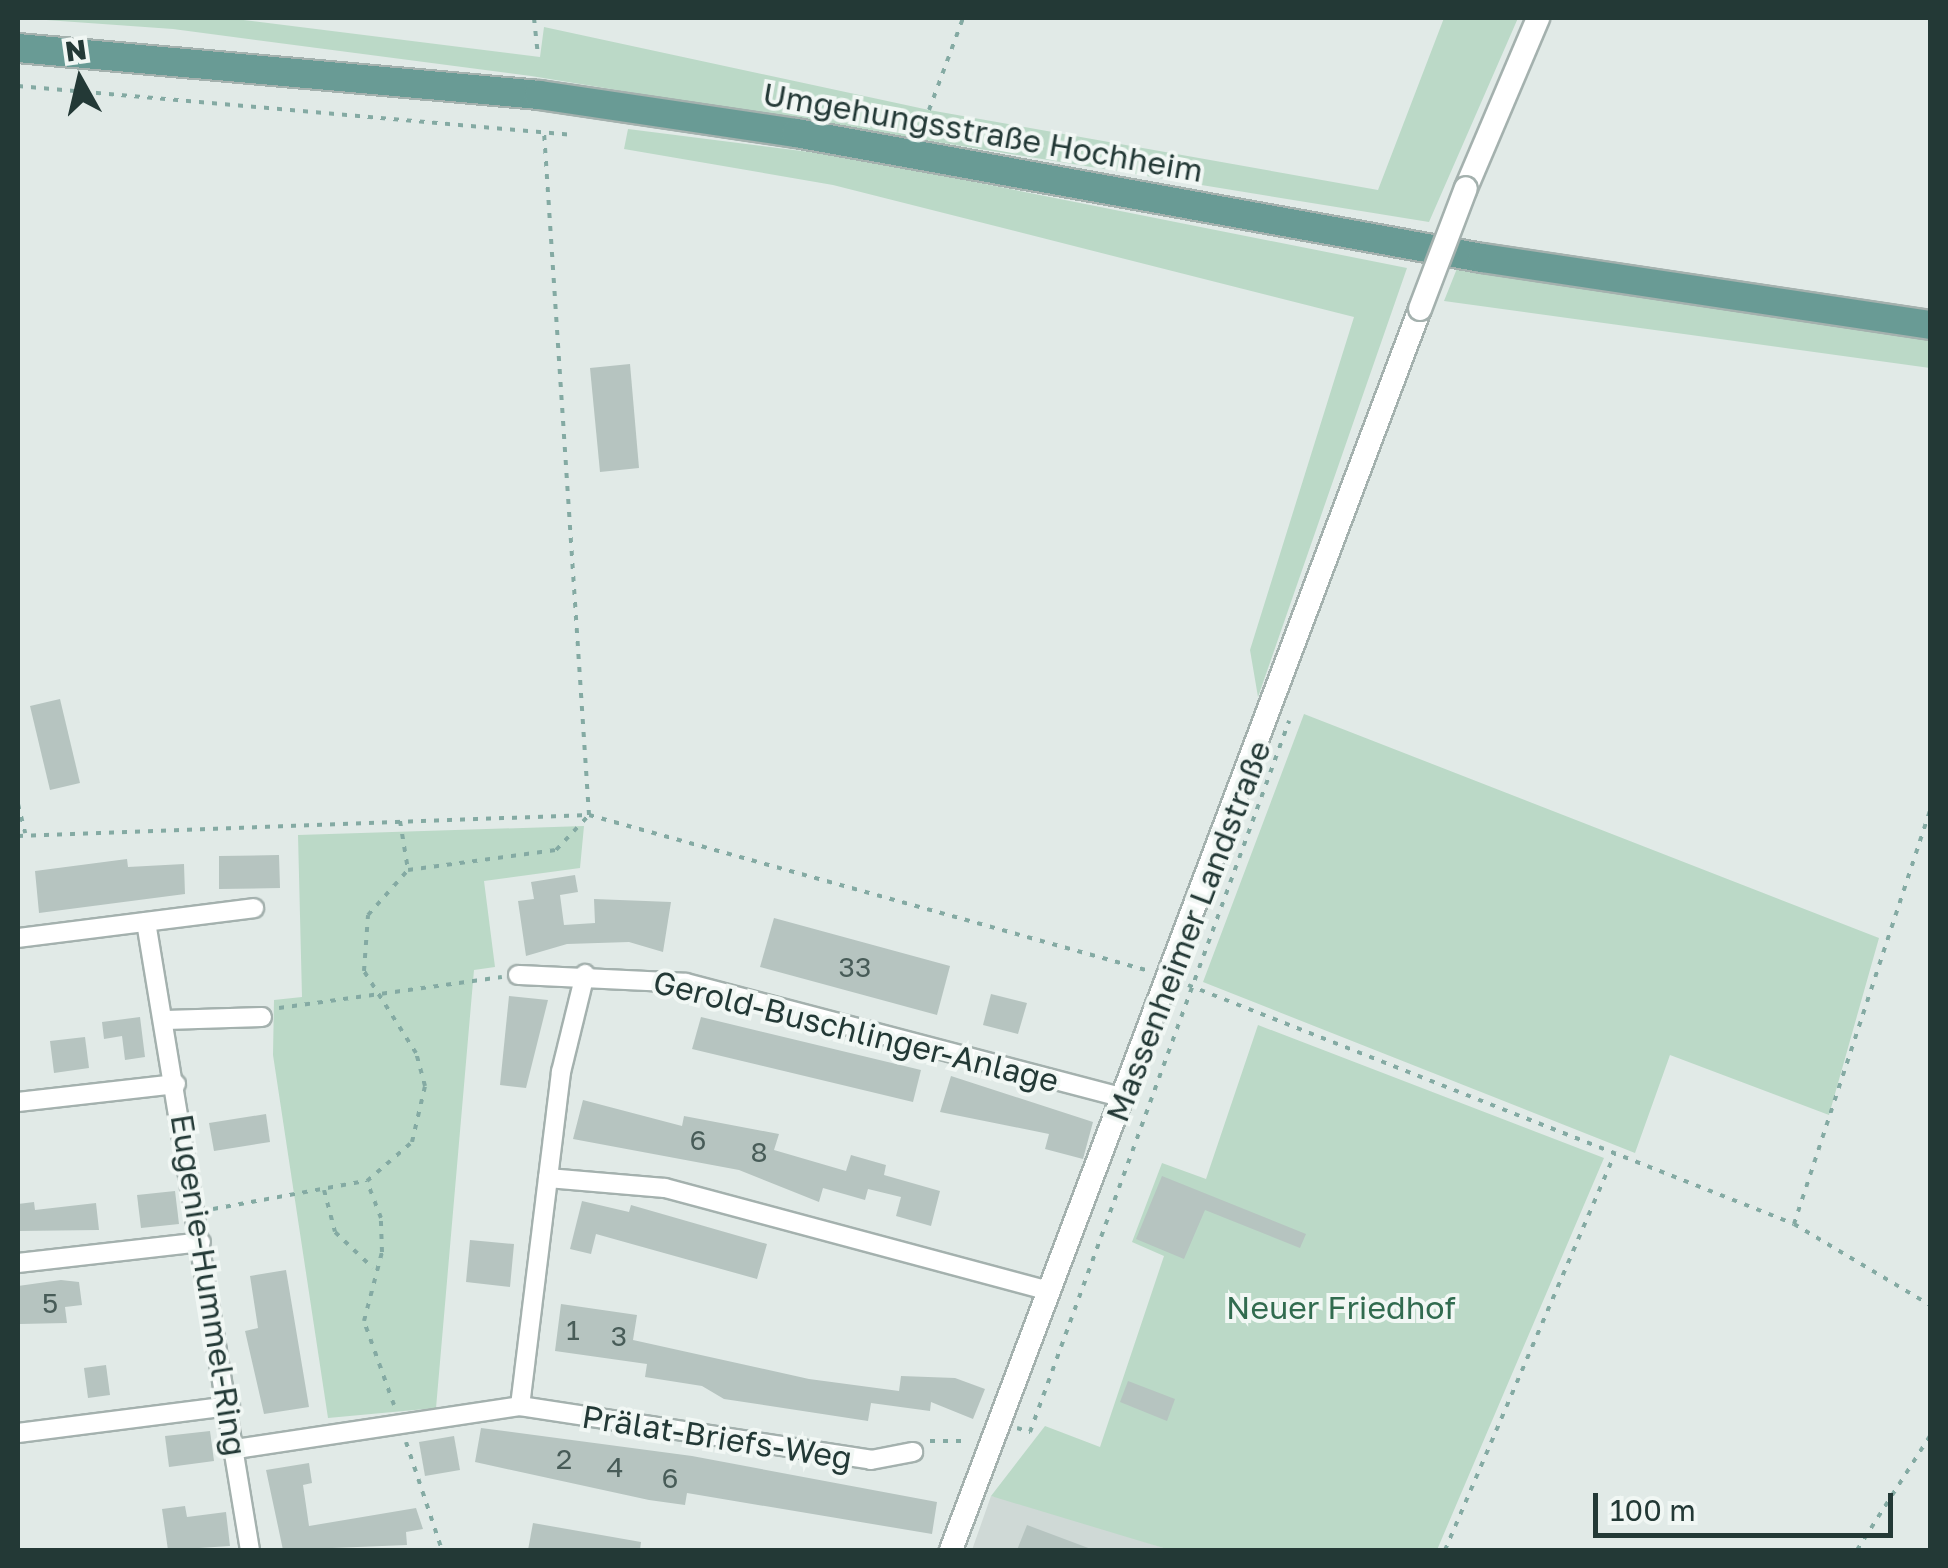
<!DOCTYPE html>
<html>
<head>
<meta charset="utf-8">
<style>
	body { margin:0 }
	#map { position:relative; width:1948px; height:1568px; overflow:hidden; background:#e1eae7; font-family:"Golos Text",sans-serif }
	div>[style] { position:absolute }
	[style*='--x'] { left:calc(var(--x)*1px); top:calc(var(--y)*1px); width:calc(var(--w)*1px); rotate:calc(var(--a)*1deg) }
	.built>* { inset:0; background:#cfd9d6 }
	.green>* { inset:0; background:#bbd9c7 }
	.building>* { inset:0; background:#b6c4c0 }
	.path>* { height:4px; margin-top:-2px; transform-origin:0; background:repeating-linear-gradient(90deg,#84aaa3 0 5px,transparent 0 13px) }
	.roads { filter:drop-shadow(2px 0 #a4b1ae) drop-shadow(-2px 0 #a4b1ae) drop-shadow(0 2px #a4b1ae) drop-shadow(0 -2px #a4b1ae) }
	.minor>* { height:18px; margin:-9px; padding:0 9px; transform-origin:9px; border-radius:9px; background:#fff }
	.tertiary>* { height:22px; margin:-11px; padding:0 11px; transform-origin:11px; border-radius:11px; background:#fff }
	.primary>* { height:28px; margin:-14px; padding:0 14px; transform-origin:14px; border-radius:14px; background:#699b95 }
	.bridges { filter:drop-shadow(2px 0 #a4b1ae) drop-shadow(-2px 0 #a4b1ae) drop-shadow(0 2px #a4b1ae) drop-shadow(0 -2px #a4b1ae) }
	.tertiary-bridge>* { height:22px; margin:-11px; padding:0 11px; transform-origin:11px; border-radius:11px; background:#fff }
	span { translate:-50% -50%; white-space:nowrap; text-align:center; line-height:1.15; -webkit-text-stroke:8px #f1f7f4; paint-order:stroke }
	.number-label { font-size:28px; color:#485c58 }
	.number-label span { -webkit-text-stroke-width:0 }
	.street-label { font-size:32px; color:#233936 }
	.park-label { font-size:32px; color:#316b4f }
	.frame { position:absolute; inset:0; border:20px solid #233936; pointer-events:none }
	.north { position:absolute; left:30px; top:30px; width:100px; height:100px; -webkit-text-stroke:8px #f1f7f4; paint-order:stroke; rotate:352deg; font-size:28px; font-weight:700; line-height:40px; text-align:center; color:#233936 }
	.north::after { content:''; display:block; margin:auto; width:35px; height:45px; background:#233936; clip-path:polygon(50% 0,100% 100%,50% 72%,0 100%) }
	.scale { position:absolute; left:1593px; top:1493px; width:300px; height:45px; box-sizing:border-box; border:5px solid #233936; border-top:0; padding-left:12px; font-size:30px; line-height:35px; white-space:nowrap; color:#233936; -webkit-text-stroke:8px #f1f7f4; paint-order:stroke }
</style>
</head>
<body>
<div id="map">
	<div class="built">
		<i style="clip-path:polygon(991px 1496px,1025px 1503px,1170px 1550px,972px 1550px)"></i>
	</div>
	<div class="green">
		<i style="clip-path:polygon(18px 18px,227px 18px,540px 57px,544px 27px,929px 110px,1378px 190px,1444px 18px,1518px 18px,1429px 222px,531px 76px,173px 29px)"></i>
		<i style="clip-path:polygon(628px 129px,849px 157px,1407px 268px,1258px 697px,1250px 650px,1354px 317px,833px 185px,624px 149px)"></i>
		<i style="clip-path:polygon(1458px 266px,1930px 340px,1930px 368px,1444px 301px)"></i>
		<i style="clip-path:polygon(1304px 714px,1879px 938px,1829px 1115px,1670px 1055px,1635px 1153px,1203px 982px)"></i>
		<i style="clip-path:polygon(584px 826px,580px 868px,484px 881px,495px 967px,474px 970px,436px 1408px,328px 1418px,273px 1055px,274px 1000px,302px 997px,298px 835px)"></i>
		<i style="clip-path:polygon(1258px 1025px,1604px 1158px,1437px 1550px,1170px 1550px,991px 1496px,1045px 1426px,1100px 1447px,1164px 1256px,1132px 1242px,1162px 1163px,1206px 1179px)"></i>
	</div>
	<div class="building">
		<i style="clip-path:polygon(630px 364px,639px 468px,600px 472px,590px 368px)"></i>
		<i style="clip-path:polygon(60px 699px,80px 783px,50px 790px,30px 706px)"></i>
		<i style="clip-path:polygon(279px 855px,280px 888px,219px 889px,219px 856px)"></i>
		<i style="clip-path:polygon(127px 859px,128px 867px,184px 864px,185px 894px,39px 913px,35px 871px)"></i>
		<i style="clip-path:polygon(575px 875px,578px 892px,560px 895px,564px 925px,595px 923px,594px 899px,671px 902px,663px 952px,629px 942px,567px 944px,526px 956px,518px 901px,534px 899px,531px 882px)"></i>
		<i style="clip-path:polygon(774px 918px,950px 966px,937px 1015px,760px 967px)"></i>
		<i style="clip-path:polygon(991px 994px,1027px 1003px,1018px 1034px,983px 1025px)"></i>
		<i style="clip-path:polygon(509px 996px,548px 1000px,526px 1088px,500px 1085px)"></i>
		<i style="clip-path:polygon(140px 1017px,145px 1057px,125px 1060px,122px 1036px,104px 1039px,102px 1022px)"></i>
		<i style="clip-path:polygon(701px 1017px,921px 1070px,913px 1102px,692px 1049px)"></i>
		<i style="clip-path:polygon(85px 1037px,89px 1068px,54px 1073px,50px 1041px)"></i>
		<i style="clip-path:polygon(951px 1076px,1093px 1122px,1083px 1159px,1045px 1149px,1049px 1134px,940px 1112px)"></i>
		<i style="clip-path:polygon(583px 1100px,682px 1126px,684px 1116px,779px 1134px,774px 1150px,846px 1171px,851px 1155px,886px 1165px,884px 1175px,940px 1191px,931px 1226px,896px 1216px,901px 1197px,868px 1189px,865px 1200px,823px 1188px,819px 1202px,739px 1170px,573px 1139px)"></i>
		<i style="clip-path:polygon(266px 1114px,270px 1142px,214px 1151px,209px 1123px)"></i>
		<i style="clip-path:polygon(1162px 1176px,1306px 1234px,1300px 1248px,1205px 1210px,1184px 1259px,1136px 1239px)"></i>
		<i style="clip-path:polygon(175px 1191px,179px 1224px,141px 1228px,137px 1195px)"></i>
		<i style="clip-path:polygon(582px 1201px,629px 1212px,631px 1205px,767px 1244px,757px 1279px,596px 1234px,591px 1254px,570px 1249px)"></i>
		<i style="clip-path:polygon(34px 1202px,35px 1210px,96px 1203px,99px 1230px,18px 1231px,18px 1204px)"></i>
		<i style="clip-path:polygon(470px 1240px,514px 1244px,510px 1287px,466px 1282px)"></i>
		<i style="clip-path:polygon(286px 1270px,309px 1407px,264px 1414px,245px 1331px,258px 1328px,250px 1276px)"></i>
		<i style="clip-path:polygon(61px 1280px,79px 1282px,82px 1305px,65px 1307px,67px 1323px,20px 1324px,18px 1286px)"></i>
		<i style="clip-path:polygon(561px 1304px,637px 1315px,633px 1340px,809px 1379px,899px 1391px,901px 1376px,955px 1378px,985px 1389px,973px 1419px,931px 1402px,930px 1411px,871px 1403px,868px 1421px,724px 1399px,702px 1386px,645px 1377px,647px 1364px,555px 1351px)"></i>
		<i style="clip-path:polygon(106px 1365px,110px 1395px,88px 1398px,84px 1368px)"></i>
		<i style="clip-path:polygon(1128px 1381px,1175px 1399px,1167px 1421px,1120px 1402px)"></i>
		<i style="clip-path:polygon(481px 1428px,692px 1456px,937px 1502px,932px 1534px,687px 1493px,685px 1505px,649px 1500px,475px 1462px)"></i>
		<i style="clip-path:polygon(210px 1431px,214px 1461px,169px 1467px,165px 1436px)"></i>
		<i style="clip-path:polygon(454px 1436px,460px 1470px,425px 1476px,419px 1442px)"></i>
		<i style="clip-path:polygon(309px 1463px,312px 1483px,303px 1485px,309px 1526px,416px 1508px,423px 1529px,406px 1532px,407px 1545px,283px 1550px,266px 1470px)"></i>
		<i style="clip-path:polygon(185px 1506px,187px 1517px,226px 1512px,230px 1546px,168px 1550px,162px 1509px)"></i>
		<i style="clip-path:polygon(533px 1523px,641px 1542px,640px 1550px,528px 1550px)"></i>
		<i style="clip-path:polygon(1027px 1525px,1091px 1549px,1091px 1550px,1017px 1550px)"></i>
	</div>
	<div class="path">
		<i style="--x:534;--y:18;--w:36;--a:84"></i>
		<i style="--x:18;--y:86;--w:558;--a:5.04"></i>
		<i style="--x:929;--y:110;--w:98;--a:-69.7"></i>
		<i style="--x:18;--y:804;--w:30;--a:76"></i>
		<i style="--x:400;--y:821;--w:50;--a:80.7"></i>
		<i style="--x:18;--y:836;--w:571;--a:-2.11"></i>
		<i style="--x:589;--y:815;--w:578;--a:15.55"></i>
		<i style="--x:1188;--y:985;--w:651;--a:21.52"></i>
		<i style="--x:1794;--y:1224;--w:158;--a:30.8"></i>
		<i style="--x:279;--y:1008;--w:225;--a:-7.9"></i>
		<i style="--x:324;--y:1190;--w:43;--a:75.3"></i>
		<i style="--x:335;--y:1232;--w:52;--a:43.5"></i>
		<i style="--x:213;--y:1209;--w:156;--a:-10.4"></i>
		<i style="--x:1794;--y:1224;--w:435;--a:-71.8"></i>
		<i style="--x:394;--y:1405;--w:89;--a:-109.7"></i>
		<i style="--x:364;--y:1321;--w:71;--a:-75.4"></i>
		<i style="--x:382;--y:1252;--w:34;--a:-92"></i>
		<i style="--x:381;--y:1218;--w:40;--a:-111"></i>
		<i style="--x:367;--y:1181;--w:60;--a:-40.9"></i>
		<i style="--x:412;--y:1142;--w:57;--a:-76.9"></i>
		<i style="--x:425;--y:1086;--w:34;--a:-105"></i>
		<i style="--x:416;--y:1053;--w:97;--a:-122.4"></i>
		<i style="--x:364;--y:971;--w:56;--a:-85.9"></i>
		<i style="--x:368;--y:915;--w:60;--a:-48.4"></i>
		<i style="--x:408;--y:870;--w:149;--a:-7.7"></i>
		<i style="--x:556;--y:850;--w:48;--a:-46.7"></i>
		<i style="--x:589;--y:815;--w:684;--a:-93.77"></i>
		<i style="--x:1017;--y:1428;--w:14;--a:17"></i>
		<i style="--x:1030;--y:1432;--w:757;--a:-69.98"></i>
		<i style="--x:930;--y:1441;--w:38;--a:0"></i>
		<i style="--x:406;--y:1442;--w:114;--a:71.6"></i>
		<i style="--x:1445;--y:1550;--w:430;--a:-66.8"></i>
		<i style="--x:1857;--y:1550;--w:135;--a:-57.4"></i>
	</div>
	<div class="roads">
		<div class="minor">
			<i style="--x:146;--y:922;--w:637;--a:80.6"></i>
			<i style="--x:18;--y:938;--w:238;--a:-7.2"></i>
			<i style="--x:518;--y:975;--w:168;--a:2.7"></i>
			<i style="--x:686;--y:983;--w:454;--a:14.7"></i>
			<i style="--x:166;--y:1020;--w:96;--a:-1.8"></i>
			<i style="--x:18;--y:1102;--w:159;--a:-6.5"></i>
			<i style="--x:548;--y:1178;--w:117;--a:4.9"></i>
			<i style="--x:665;--y:1188;--w:399;--a:15"></i>
			<i style="--x:18;--y:1263;--w:184;--a:-6.5"></i>
			<i style="--x:520;--y:1406;--w:337;--a:-83"></i>
			<i style="--x:561;--y:1072;--w:101;--a:-76.2"></i>
			<i style="--x:18;--y:1433;--w:214;--a:-7.3"></i>
			<i style="--x:236;--y:1449;--w:287;--a:-8.6"></i>
			<i style="--x:520;--y:1406;--w:355;--a:8.7"></i>
			<i style="--x:871;--y:1460;--w:43;--a:-10.8"></i>
		</div>
		<div class="tertiary">
			<i style="--x:1466;--y:188;--w:185;--a:-67"></i>
			<i style="--x:951;--y:1550;--w:1327;--a:-69.3"></i>
		</div>
		<div class="primary">
			<i style="--x:18;--y:48;--w:523;--a:5.15"></i>
			<i style="--x:539;--y:95;--w:260;--a:8.4"></i>
			<i style="--x:796;--y:133;--w:697;--a:10.33"></i>
			<i style="--x:1482;--y:258;--w:453;--a:8.5"></i>
		</div>
	</div>
	<div class="bridges">
		<div class="tertiary-bridge">
			<i style="--x:1420;--y:309;--w:129;--a:-69.2"></i>
		</div>
	</div>
	<div class="number-label">
		<span style="left:855px;top:967px">33</span>
		<span style="left:698px;top:1140px">6</span>
		<span style="left:759px;top:1152px">8</span>
		<span style="left:50px;top:1303px">5</span>
		<span style="left:573px;top:1330px">1</span>
		<span style="left:619px;top:1336px">3</span>
		<span style="left:564px;top:1459px">2</span>
		<span style="left:615px;top:1467px">4</span>
		<span style="left:670px;top:1478px">6</span>
	</div>
	<div class="street-label">
		<span style="left:983px;top:132px;rotate:10deg">Umgehungsstraße Hochheim</span>
		<span style="left:1188px;top:931px;rotate:-69deg">Massenheimer Landstraße</span>
		<span style="left:856px;top:1031px;rotate:14deg">Gerold-Buschlinger-Anlage</span>
		<span style="left:209px;top:1285px;rotate:81deg">Eugenie-Hummel-Ring</span>
		<span style="left:717px;top:1437px;rotate:9deg">Prälat-Briefs-Weg</span>
	</div>
	<div class="park-label">
		<span style="left:1341px;top:1307px">Neuer Friedhof</span>
	</div>
	<div class="frame"></div>
	<div class="north">N</div>
	<div class="scale">100 m</div>
</div>
</body>
</html>
